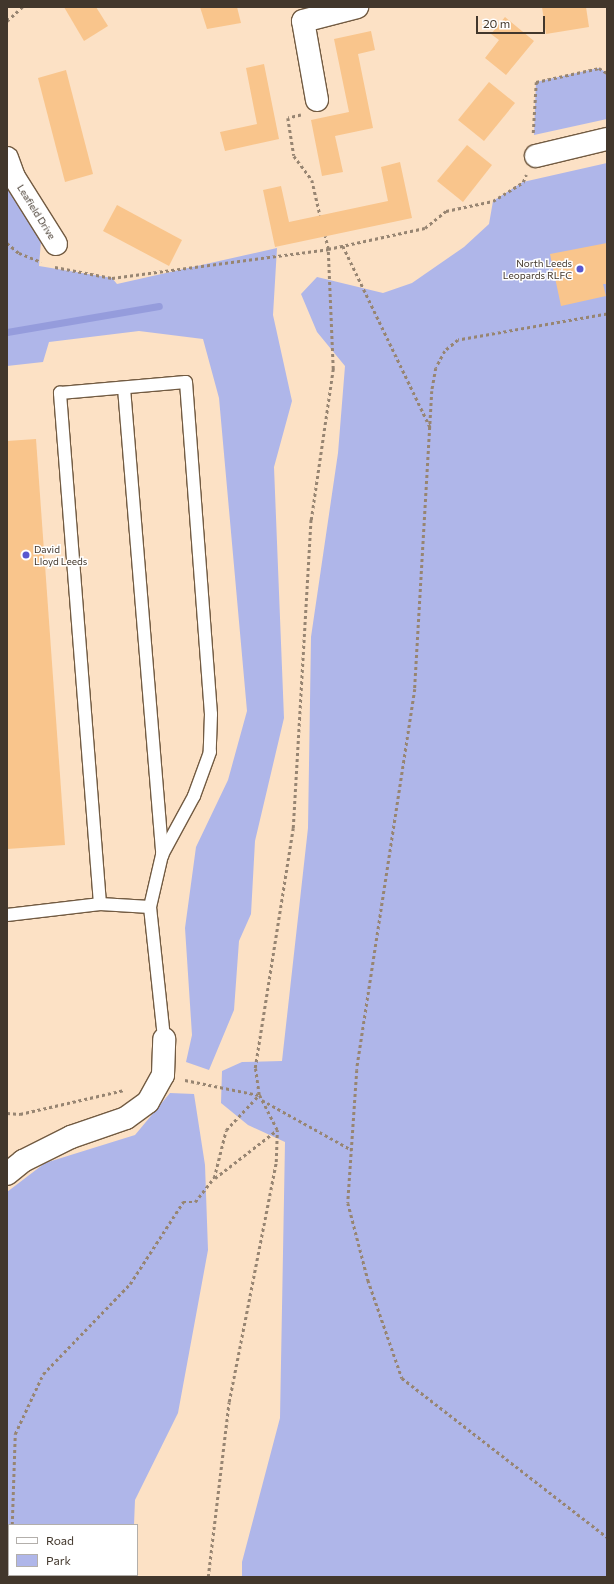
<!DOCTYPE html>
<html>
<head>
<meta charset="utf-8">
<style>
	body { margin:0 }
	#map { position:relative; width:614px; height:1584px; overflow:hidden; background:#fce1c5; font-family:Commissioner,sans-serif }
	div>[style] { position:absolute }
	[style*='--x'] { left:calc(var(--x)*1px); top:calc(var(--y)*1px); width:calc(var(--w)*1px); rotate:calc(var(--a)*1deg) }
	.green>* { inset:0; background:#afb6e9 }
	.stream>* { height:7px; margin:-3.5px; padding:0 3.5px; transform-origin:3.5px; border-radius:3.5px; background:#959cdc }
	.building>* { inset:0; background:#f9c58c }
	.path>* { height:2.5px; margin-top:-1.25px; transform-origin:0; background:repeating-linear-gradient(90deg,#978572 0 3px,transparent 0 6px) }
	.roads { filter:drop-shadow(1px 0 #725b42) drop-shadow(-1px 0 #725b42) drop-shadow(0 1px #725b42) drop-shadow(0 -1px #725b42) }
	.service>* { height:12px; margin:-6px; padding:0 6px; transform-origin:6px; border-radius:6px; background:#fff }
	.minor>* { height:22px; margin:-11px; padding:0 11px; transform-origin:11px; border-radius:11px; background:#fff }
	.dots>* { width:11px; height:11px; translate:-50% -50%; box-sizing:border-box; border:2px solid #fff; border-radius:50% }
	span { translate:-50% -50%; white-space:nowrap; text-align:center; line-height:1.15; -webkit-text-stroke:3px #fff; paint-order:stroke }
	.street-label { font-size:10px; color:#42372c }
	.poi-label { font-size:10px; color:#42372c }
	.right { translate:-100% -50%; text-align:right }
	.left { translate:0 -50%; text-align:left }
	.frame { position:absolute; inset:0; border:8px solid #42372c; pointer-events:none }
	.legend { position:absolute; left:8px; top:1524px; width:130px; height:52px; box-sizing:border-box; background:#fff; border:1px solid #b3afab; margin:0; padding:5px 7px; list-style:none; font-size:12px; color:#42372c }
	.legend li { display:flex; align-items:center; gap:8px; height:20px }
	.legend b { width:20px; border:1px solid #b3afab }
	.scale { position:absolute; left:476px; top:16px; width:69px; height:18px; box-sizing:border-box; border:2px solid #42372c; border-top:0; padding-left:5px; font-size:12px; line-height:14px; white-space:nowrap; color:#42372c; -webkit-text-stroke:3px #fff; paint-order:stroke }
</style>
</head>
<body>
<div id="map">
	<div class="green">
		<i style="clip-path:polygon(599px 68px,607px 73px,607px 119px,534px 135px,536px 82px)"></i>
		<i style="clip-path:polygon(607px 163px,607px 1577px,242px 1577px,242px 1562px,280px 1418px,285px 1142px,248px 1125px,221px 1103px,222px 1071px,242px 1062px,282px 1061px,308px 828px,311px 637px,338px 453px,345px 366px,317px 332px,301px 294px,317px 277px,383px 293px,412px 283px,464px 247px,489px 224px,493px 201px,523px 182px)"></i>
		<i style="clip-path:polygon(7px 176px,41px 241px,39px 266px,112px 278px,117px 284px,277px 248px,273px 315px,292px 401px,274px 467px,284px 718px,255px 841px,251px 914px,239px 941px,234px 1010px,209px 1070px,186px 1062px,192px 1035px,185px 928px,196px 847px,228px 780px,247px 711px,219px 398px,203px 339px,139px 331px,49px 342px,43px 362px,7px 366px)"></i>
		<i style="clip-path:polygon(170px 1093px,194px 1094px,205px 1165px,208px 1250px,178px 1413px,135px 1500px,134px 1525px,9px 1525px,9px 1575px,132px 1575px,132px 1577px,7px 1577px,7px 1192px,45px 1163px,135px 1135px)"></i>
	</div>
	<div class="stream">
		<i style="--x:7;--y:332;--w:154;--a:-9.7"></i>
	</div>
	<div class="building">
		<i style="clip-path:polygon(64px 7px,96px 7px,108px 26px,84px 41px)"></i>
		<i style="clip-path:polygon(200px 7px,237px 7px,241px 23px,207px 29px)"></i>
		<i style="clip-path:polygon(542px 7px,586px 7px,589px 27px,546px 34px)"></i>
		<i style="clip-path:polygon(505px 17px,534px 41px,506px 75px,485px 58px,499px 40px,491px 34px)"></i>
		<i style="clip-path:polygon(371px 31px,375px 50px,358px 54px,373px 128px,335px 136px,343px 172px,322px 176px,311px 120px,349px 112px,334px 39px)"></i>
		<i style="clip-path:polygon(264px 64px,279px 139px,225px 151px,220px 132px,257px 124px,246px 68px)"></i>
		<i style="clip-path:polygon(66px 70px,93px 174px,65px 182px,38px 78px)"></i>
		<i style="clip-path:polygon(489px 82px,515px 103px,484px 141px,458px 120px)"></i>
		<i style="clip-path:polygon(467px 145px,492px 165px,463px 202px,437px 181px)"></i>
		<i style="clip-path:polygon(400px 162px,412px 218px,275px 247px,263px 190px,281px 186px,289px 222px,388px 201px,381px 167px)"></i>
		<i style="clip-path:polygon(117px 205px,182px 240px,169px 266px,103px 231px)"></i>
		<i style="clip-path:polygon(607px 243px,607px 284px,603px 284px,606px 296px,561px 306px,550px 254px)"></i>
		<i style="clip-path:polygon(36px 439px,65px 845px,7px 849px,7px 441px)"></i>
	</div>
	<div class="path">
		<i style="--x:7;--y:21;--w:21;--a:-43"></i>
		<i style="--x:301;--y:115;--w:13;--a:167"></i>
		<i style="--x:288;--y:118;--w:38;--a:81"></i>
		<i style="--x:294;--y:156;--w:30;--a:53"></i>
		<i style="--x:312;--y:180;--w:36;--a:77"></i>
		<i style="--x:533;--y:133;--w:51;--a:-86.6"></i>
		<i style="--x:536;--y:82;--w:65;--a:-12.5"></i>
		<i style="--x:599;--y:68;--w:9;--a:32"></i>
		<i style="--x:7;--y:243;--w:16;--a:40"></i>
		<i style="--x:19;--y:253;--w:24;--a:22"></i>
		<i style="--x:343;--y:246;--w:201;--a:64.3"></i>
		<i style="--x:55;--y:267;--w:58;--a:10.9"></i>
		<i style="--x:112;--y:278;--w:218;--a:-7.6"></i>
		<i style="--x:328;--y:249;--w:99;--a:-12.2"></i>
		<i style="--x:425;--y:228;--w:27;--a:-39"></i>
		<i style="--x:446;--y:211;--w:48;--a:-12"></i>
		<i style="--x:493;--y:201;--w:36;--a:-32"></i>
		<i style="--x:523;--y:182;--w:8;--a:-67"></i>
		<i style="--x:607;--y:314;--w:151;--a:170.1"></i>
		<i style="--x:458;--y:340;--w:17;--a:140"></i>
		<i style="--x:445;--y:351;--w:19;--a:118"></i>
		<i style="--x:436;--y:368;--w:23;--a:100"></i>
		<i style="--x:432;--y:391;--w:298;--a:93.3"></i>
		<i style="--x:415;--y:689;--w:385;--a:98.7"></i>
		<i style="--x:357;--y:1070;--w:133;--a:93.9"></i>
		<i style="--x:348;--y:1203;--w:80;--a:75.4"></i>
		<i style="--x:368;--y:1280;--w:104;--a:70.9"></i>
		<i style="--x:402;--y:1378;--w:259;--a:37.8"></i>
		<i style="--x:185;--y:1080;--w:76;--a:11.5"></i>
		<i style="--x:262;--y:1100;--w:103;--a:29.1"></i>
		<i style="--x:7;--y:1113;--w:13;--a:4"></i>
		<i style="--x:20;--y:1114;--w:107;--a:-13"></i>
		<i style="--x:215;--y:1178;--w:78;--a:-37.7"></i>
		<i style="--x:12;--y:1525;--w:91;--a:-88.1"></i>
		<i style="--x:15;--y:1434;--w:66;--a:-65"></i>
		<i style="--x:43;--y:1374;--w:125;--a:-46"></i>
		<i style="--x:130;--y:1284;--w:98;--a:-57.1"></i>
		<i style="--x:183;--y:1202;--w:12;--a:0"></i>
		<i style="--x:195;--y:1202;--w:31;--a:-52"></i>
		<i style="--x:214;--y:1178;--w:49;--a:-76"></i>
		<i style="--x:226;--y:1130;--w:48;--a:-46.7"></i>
		<i style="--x:7;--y:1564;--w:7;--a:-74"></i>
		<i style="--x:208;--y:1577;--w:176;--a:-83.2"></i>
		<i style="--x:229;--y:1402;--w:245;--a:-78.9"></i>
		<i style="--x:276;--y:1162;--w:32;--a:-88"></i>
		<i style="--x:277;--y:1130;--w:39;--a:-117"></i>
		<i style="--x:259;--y:1095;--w:27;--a:-98"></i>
		<i style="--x:255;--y:1068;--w:243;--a:-81"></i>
		<i style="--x:293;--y:828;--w:309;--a:-86.7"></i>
		<i style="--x:311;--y:520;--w:153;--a:-81.7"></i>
		<i style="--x:333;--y:369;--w:120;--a:-92.4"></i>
		<i style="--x:328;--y:249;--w:13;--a:-103"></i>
	</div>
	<div class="roads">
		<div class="service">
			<i style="--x:124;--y:388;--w:469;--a:85.3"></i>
			<i style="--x:100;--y:904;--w:513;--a:-94.48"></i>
			<i style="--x:60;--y:393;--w:126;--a:-5"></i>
			<i style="--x:186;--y:382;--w:333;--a:85.7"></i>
			<i style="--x:211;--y:714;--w:38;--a:92"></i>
			<i style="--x:210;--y:752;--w:47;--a:110"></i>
			<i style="--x:194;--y:796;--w:67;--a:118.5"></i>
			<i style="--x:162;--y:855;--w:53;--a:103"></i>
			<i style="--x:150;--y:907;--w:133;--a:83.9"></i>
			<i style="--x:7;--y:915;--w:94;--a:-6.7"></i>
			<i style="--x:100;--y:904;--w:50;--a:3.4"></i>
		</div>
		<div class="minor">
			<i style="--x:317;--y:100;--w:80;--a:-100"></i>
			<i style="--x:303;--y:21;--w:56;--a:-14.5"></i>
			<i style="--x:536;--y:156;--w:73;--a:-13.5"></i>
			<i style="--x:7;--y:158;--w:20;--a:70"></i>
			<i style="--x:14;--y:177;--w:79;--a:57.9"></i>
			<i style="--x:7;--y:1174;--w:21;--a:-39"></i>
			<i style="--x:23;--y:1161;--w:54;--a:-26.6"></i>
			<i style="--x:71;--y:1137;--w:58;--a:-19.1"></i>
			<i style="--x:126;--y:1118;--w:27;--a:-36"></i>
			<i style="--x:148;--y:1102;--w:31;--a:-61"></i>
			<i style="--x:163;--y:1075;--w:36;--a:-88"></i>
		</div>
	</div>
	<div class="dots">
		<i style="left:580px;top:269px;background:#5957cf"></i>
		<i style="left:26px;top:555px;background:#5957cf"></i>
	</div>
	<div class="street-label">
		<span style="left:36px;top:212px;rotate:58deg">Leafield Drive</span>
	</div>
	<div class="poi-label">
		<span class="right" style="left:572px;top:269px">North Leeds<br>Leopards RLFC</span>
		<span class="left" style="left:34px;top:555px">David<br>Lloyd Leeds</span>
	</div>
	<div class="frame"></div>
	<ul class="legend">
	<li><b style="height:5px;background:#fff"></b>Road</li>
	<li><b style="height:11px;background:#afb6e9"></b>Park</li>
	</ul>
	<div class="scale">20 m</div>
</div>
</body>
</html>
